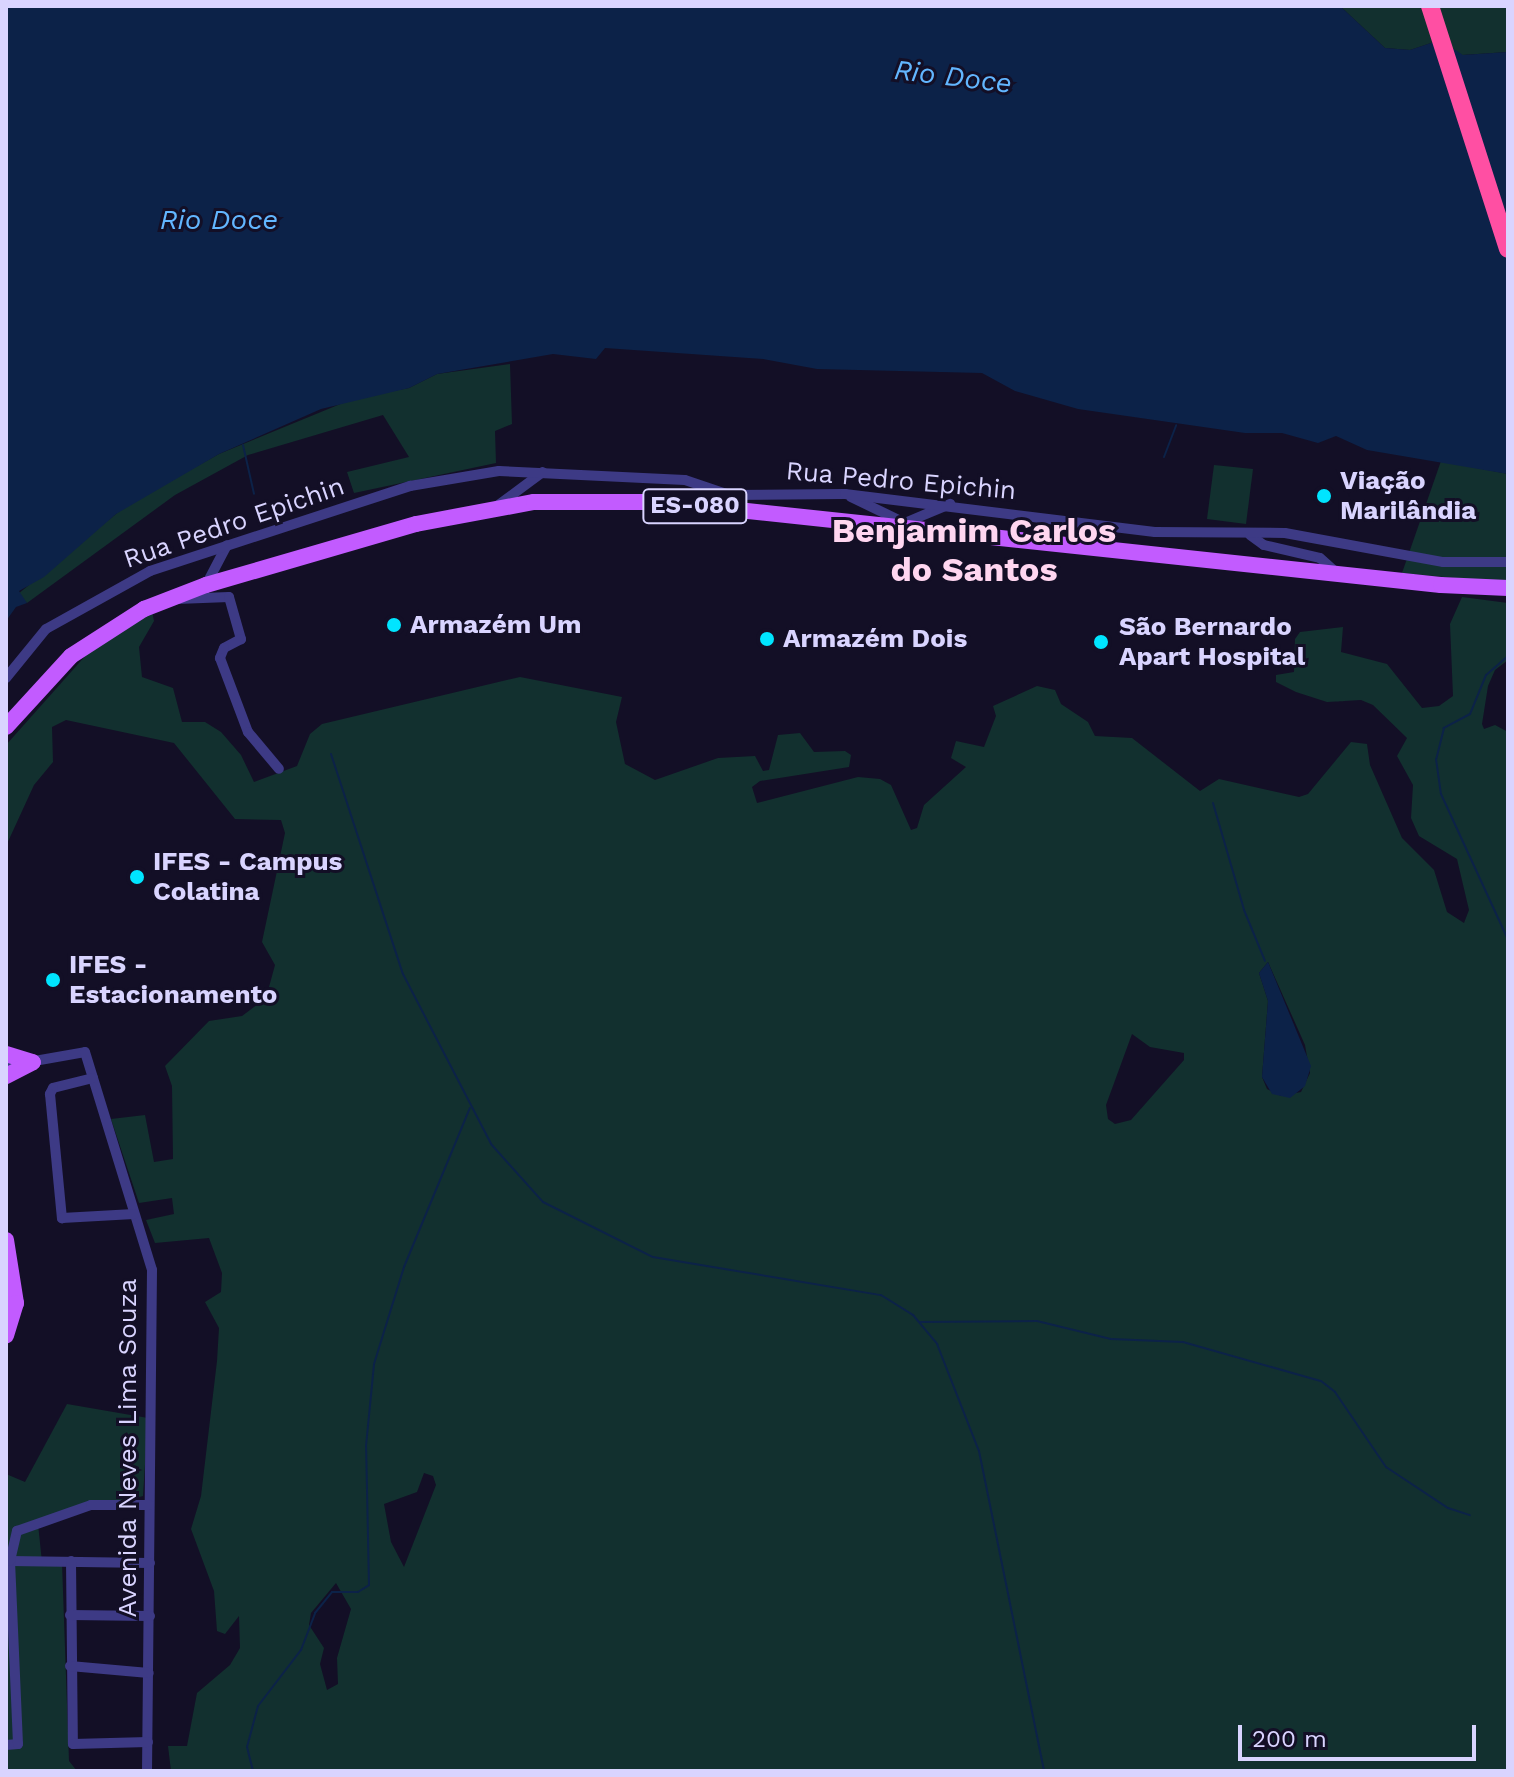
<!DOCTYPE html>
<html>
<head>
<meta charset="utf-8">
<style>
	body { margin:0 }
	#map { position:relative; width:1514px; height:1777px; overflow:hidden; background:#130f26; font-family:"Work Sans",sans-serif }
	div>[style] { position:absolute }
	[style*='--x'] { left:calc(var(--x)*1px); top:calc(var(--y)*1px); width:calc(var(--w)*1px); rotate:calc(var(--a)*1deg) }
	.green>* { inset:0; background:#12302f }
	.water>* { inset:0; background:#0c2248 }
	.stream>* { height:2px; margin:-1px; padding:0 1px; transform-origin:1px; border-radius:1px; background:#0c2248 }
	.street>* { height:10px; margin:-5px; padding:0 5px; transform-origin:5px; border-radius:5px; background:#3d3a85 }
	.primary>* { height:16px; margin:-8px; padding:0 8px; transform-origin:8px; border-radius:8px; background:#c25bff }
	.highway>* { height:18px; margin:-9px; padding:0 9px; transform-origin:9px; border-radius:9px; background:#ff4fa3 }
	.dots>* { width:22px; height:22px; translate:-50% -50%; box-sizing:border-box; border:4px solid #130f26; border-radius:50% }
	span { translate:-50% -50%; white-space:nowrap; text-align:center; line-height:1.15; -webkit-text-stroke:6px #130f26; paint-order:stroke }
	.shield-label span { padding:2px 6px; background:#130f26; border:2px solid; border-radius:6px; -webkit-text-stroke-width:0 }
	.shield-label { font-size:24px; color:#d9d4ff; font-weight:700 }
	.street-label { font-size:26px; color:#d9d4ff }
	.poi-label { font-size:26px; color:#d9d4ff; font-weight:700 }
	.left { translate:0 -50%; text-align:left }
	.water-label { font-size:28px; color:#62b6ff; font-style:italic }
	.district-label { font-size:34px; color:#ffd6f0; font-weight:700 }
	.frame { position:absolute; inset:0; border:8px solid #d9d4ff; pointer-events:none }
	.scale { position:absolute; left:1238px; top:1725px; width:238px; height:36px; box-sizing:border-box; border:4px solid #d9d4ff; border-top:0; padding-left:10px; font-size:24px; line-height:28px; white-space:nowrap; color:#d9d4ff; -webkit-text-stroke:6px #130f26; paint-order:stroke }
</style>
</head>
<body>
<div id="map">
	<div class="green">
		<i style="clip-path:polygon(1340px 6px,1508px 6px,1508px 52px,1462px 55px,1440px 40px,1410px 50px,1385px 48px)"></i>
		<i style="clip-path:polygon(510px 364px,512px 424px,495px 431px,496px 463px,354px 493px,347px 472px,409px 457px,383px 415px,248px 455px,175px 495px,27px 603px,18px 594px,127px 505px,219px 454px,355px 398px,409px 388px,437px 374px)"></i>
		<i style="clip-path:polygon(1441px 461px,1508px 474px,1508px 583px,1402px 573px)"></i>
		<i style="clip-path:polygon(1214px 465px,1253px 469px,1246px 524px,1207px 519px)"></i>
		<i style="clip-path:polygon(evenodd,1462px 597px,1508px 603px,1508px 660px,1495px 670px,1488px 686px,1482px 724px,1484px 729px,1495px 725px,1508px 732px,1508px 1771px,171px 1771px,168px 1746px,187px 1746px,197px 1693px,230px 1665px,240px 1648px,239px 1616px,225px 1634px,217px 1631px,214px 1591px,191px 1529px,201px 1496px,217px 1361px,219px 1328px,205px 1302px,221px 1292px,222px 1273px,209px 1238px,155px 1243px,146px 1220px,174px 1214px,172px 1198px,139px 1203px,111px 1119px,145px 1115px,154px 1162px,173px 1159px,172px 1086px,165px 1066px,209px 1021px,242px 1016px,266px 998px,275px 965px,262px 942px,285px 833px,281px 820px,235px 819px,174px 743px,66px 720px,52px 727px,53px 762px,34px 785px,6px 846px,6px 745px,95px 645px,152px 611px,154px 621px,139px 647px,142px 677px,173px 688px,182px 722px,205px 722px,221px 732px,241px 755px,254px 782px,297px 766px,310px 734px,322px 724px,520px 677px,622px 697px,616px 722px,625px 764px,655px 780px,718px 758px,755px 756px,763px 771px,769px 770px,778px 735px,800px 733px,814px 752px,845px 751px,851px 755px,849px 767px,760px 781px,752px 787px,757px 803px,858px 777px,880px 779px,891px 785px,911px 830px,917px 828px,924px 805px,966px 767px,951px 758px,956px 741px,984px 747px,996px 716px,993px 706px,1037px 686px,1055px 690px,1061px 704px,1088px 722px,1095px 736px,1132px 738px,1200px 791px,1219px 779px,1299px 797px,1308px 794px,1351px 742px,1367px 744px,1370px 765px,1402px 838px,1434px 870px,1447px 912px,1464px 923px,1469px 910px,1457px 859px,1419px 836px,1411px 818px,1413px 785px,1397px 756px,1407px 738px,1373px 705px,1361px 700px,1327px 702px,1296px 692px,1276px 682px,1276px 675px,1294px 672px,1295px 639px,1300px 632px,1343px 627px,1341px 652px,1387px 664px,1422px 708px,1439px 706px,1453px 696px,1450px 624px,1462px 597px,1268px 962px,1305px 1045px,1310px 1073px,1301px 1092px,1281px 1096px,1267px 1089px,1262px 1077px,1268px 1001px,1259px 973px,1268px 962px,1462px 597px,1132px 1034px,1150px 1047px,1184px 1053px,1184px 1060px,1131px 1120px,1115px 1124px,1108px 1119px,1106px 1105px,1132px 1034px,1462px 597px,424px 1473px,433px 1476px,436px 1485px,404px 1567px,391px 1542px,384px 1504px,417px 1492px,424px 1473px,1462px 597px,336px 1583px,351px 1609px,337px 1658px,338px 1684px,327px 1690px,320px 1664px,324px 1648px,309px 1625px,311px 1613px,336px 1583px)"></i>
		<i style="clip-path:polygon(67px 1404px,148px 1418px,143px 1496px,38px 1524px,42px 1562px,62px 1563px,69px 1761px,77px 1771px,6px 1771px,6px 1474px,25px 1482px)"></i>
	</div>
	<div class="water">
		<i style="clip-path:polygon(6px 6px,1340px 6px,1385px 48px,1410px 50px,1440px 40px,1463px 55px,1508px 52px,1508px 474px,1367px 450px,1336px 436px,1318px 443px,1282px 433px,1245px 433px,1078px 409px,1015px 391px,982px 373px,817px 369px,763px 359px,605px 348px,596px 359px,553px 354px,437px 374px,409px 388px,321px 409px,219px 454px,116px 514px,44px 577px,19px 591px,27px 603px,16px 607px,6px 621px)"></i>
		<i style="clip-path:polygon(1268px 962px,1311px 1066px,1305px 1086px,1290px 1098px,1272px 1094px,1262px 1077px,1268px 1001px,1259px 973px)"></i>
	</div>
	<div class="stream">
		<i style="--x:243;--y:445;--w:50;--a:77.3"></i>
		<i style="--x:1164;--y:457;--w:34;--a:-69"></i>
		<i style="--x:1508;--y:656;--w:29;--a:139"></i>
		<i style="--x:1486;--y:675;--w:42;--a:112.3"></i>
		<i style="--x:1470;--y:714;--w:30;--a:152"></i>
		<i style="--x:1444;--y:728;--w:32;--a:104"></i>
		<i style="--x:1436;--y:759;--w:35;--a:82"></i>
		<i style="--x:1441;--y:794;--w:161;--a:65.3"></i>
		<i style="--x:331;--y:754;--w:231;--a:71.9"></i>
		<i style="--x:403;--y:974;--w:191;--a:62.6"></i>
		<i style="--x:491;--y:1144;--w:78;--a:48.1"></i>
		<i style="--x:543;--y:1202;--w:123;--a:26.6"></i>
		<i style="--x:653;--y:1257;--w:231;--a:9.5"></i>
		<i style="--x:881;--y:1295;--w:38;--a:32"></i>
		<i style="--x:913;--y:1315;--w:38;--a:50"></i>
		<i style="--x:937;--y:1344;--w:115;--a:68.6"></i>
		<i style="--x:979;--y:1451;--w:327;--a:78.5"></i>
		<i style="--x:1213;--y:803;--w:111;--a:73.8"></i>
		<i style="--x:1244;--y:910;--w:55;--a:67.6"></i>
		<i style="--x:920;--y:1322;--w:117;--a:-0.5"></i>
		<i style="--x:1037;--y:1321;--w:76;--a:13.7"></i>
		<i style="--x:1111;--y:1339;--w:72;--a:2.4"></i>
		<i style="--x:1183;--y:1342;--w:143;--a:15.8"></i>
		<i style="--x:1321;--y:1381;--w:18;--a:38"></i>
		<i style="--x:1335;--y:1392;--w:91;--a:55.8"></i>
		<i style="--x:1386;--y:1467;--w:74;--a:33.5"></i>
		<i style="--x:1448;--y:1508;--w:23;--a:18"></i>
		<i style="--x:253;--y:1771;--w:25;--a:-104"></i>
		<i style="--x:247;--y:1747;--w:42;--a:-75"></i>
		<i style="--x:258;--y:1706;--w:71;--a:-52.5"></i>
		<i style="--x:301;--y:1650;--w:40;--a:-69"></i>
		<i style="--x:315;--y:1613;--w:27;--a:-51"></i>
		<i style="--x:332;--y:1592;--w:26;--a:0"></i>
		<i style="--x:358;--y:1592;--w:13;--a:-32"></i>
		<i style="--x:369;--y:1585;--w:139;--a:-91.2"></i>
		<i style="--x:366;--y:1446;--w:82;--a:-84.4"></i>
		<i style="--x:374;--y:1364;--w:102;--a:-72.8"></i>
		<i style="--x:404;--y:1267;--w:172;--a:-67.5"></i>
	</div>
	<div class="street">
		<i style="--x:851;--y:497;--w:62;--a:25.7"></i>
		<i style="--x:497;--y:506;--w:57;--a:-36.5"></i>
		<i style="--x:907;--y:522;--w:47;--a:-22.7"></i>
		<i style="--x:1250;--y:535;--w:17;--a:36"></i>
		<i style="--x:1264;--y:545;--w:57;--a:13.1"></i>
		<i style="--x:1320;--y:558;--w:24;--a:42"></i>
		<i style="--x:206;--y:585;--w:45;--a:-62.3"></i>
		<i style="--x:177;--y:599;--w:52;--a:-2.2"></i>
		<i style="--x:229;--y:597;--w:44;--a:74.1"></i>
		<i style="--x:241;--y:639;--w:19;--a:152"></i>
		<i style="--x:224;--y:648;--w:11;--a:112"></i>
		<i style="--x:220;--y:658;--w:79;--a:69.3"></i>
		<i style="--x:248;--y:732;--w:48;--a:50"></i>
		<i style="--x:6;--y:678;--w:63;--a:-50.8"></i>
		<i style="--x:46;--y:629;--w:119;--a:-29.1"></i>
		<i style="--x:150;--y:571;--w:274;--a:-18.1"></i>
		<i style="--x:410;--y:486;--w:90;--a:-9.6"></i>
		<i style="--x:499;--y:471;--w:186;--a:2.8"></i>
		<i style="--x:685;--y:480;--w:46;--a:18.8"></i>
		<i style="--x:729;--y:495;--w:116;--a:-0.5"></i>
		<i style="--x:845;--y:494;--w:312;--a:7"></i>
		<i style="--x:1155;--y:532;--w:130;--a:0.4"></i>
		<i style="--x:1285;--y:533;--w:161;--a:10.4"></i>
		<i style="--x:1443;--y:562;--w:65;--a:0"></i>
		<i style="--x:6;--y:1066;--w:80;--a:-10"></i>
		<i style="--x:85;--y:1052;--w:228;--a:72.9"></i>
		<i style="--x:152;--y:1270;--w:501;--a:90.57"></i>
		<i style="--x:93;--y:1078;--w:41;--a:166"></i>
		<i style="--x:53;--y:1088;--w:7;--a:117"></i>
		<i style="--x:50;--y:1094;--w:125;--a:84.5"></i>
		<i style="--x:62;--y:1218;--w:72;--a:-3.2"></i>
		<i style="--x:10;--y:1561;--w:140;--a:0.8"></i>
		<i style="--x:71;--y:1561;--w:183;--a:89.4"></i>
		<i style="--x:73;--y:1744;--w:75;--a:-1.5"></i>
		<i style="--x:70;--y:1615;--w:80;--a:0.7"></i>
		<i style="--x:70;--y:1666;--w:79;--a:5.1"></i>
		<i style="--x:6;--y:1745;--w:12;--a:-5"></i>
		<i style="--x:18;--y:1744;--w:183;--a:-92.5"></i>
		<i style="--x:10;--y:1561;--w:31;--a:-77"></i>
		<i style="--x:17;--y:1531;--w:78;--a:-19.4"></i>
		<i style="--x:91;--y:1505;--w:58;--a:0"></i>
	</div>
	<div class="primary">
		<i style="--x:6;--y:727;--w:96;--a:-47.5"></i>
		<i style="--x:71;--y:656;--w:87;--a:-32.8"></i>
		<i style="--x:144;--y:609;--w:66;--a:-21.2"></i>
		<i style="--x:206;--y:585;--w:219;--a:-16.2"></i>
		<i style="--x:416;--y:524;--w:120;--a:-10.6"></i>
		<i style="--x:534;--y:502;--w:129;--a:0"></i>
		<i style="--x:663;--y:502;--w:782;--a:6.09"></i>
		<i style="--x:1441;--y:585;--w:67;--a:2.6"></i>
		<i style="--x:6;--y:1054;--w:28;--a:17"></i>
		<i style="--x:6;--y:1076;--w:30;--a:-27"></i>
		<i style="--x:6;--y:1240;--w:64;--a:81"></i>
		<i style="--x:16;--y:1303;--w:34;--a:107"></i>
	</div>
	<div class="highway">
		<i style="--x:1430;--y:6;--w:255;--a:72.2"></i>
	</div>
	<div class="dots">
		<i style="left:1324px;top:496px;background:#00e5ff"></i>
		<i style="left:394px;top:625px;background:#00e5ff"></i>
		<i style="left:767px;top:639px;background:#00e5ff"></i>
		<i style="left:1101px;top:642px;background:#00e5ff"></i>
		<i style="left:137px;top:877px;background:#00e5ff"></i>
		<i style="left:53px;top:980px;background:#00e5ff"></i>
	</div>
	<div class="shield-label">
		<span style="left:695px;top:506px">ES-080</span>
	</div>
	<div class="street-label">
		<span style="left:901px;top:481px;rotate:5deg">Rua Pedro Epichin</span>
		<span style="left:234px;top:523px;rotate:-19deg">Rua Pedro Epichin</span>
		<span style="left:128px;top:1448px;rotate:-90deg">Avenida Neves Lima Souza</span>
	</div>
	<div class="poi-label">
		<span class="left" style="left:1340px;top:496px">Viação<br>Marilândia</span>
		<span class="left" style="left:410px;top:625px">Armazém Um</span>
		<span class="left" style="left:1119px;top:642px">São Bernardo<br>Apart Hospital</span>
		<span class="left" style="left:783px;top:639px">Armazém Dois</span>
		<span class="left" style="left:153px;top:877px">IFES - Campus<br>Colatina</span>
		<span class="left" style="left:69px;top:980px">IFES -<br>Estacionamento</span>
	</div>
	<div class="water-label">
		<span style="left:953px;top:77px;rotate:7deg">Rio Doce</span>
		<span style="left:219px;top:220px">Rio Doce</span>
	</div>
	<div class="district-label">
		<span style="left:974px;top:550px">Benjamim Carlos<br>do Santos</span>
	</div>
	<div class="frame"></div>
	<div class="scale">200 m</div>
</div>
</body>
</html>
